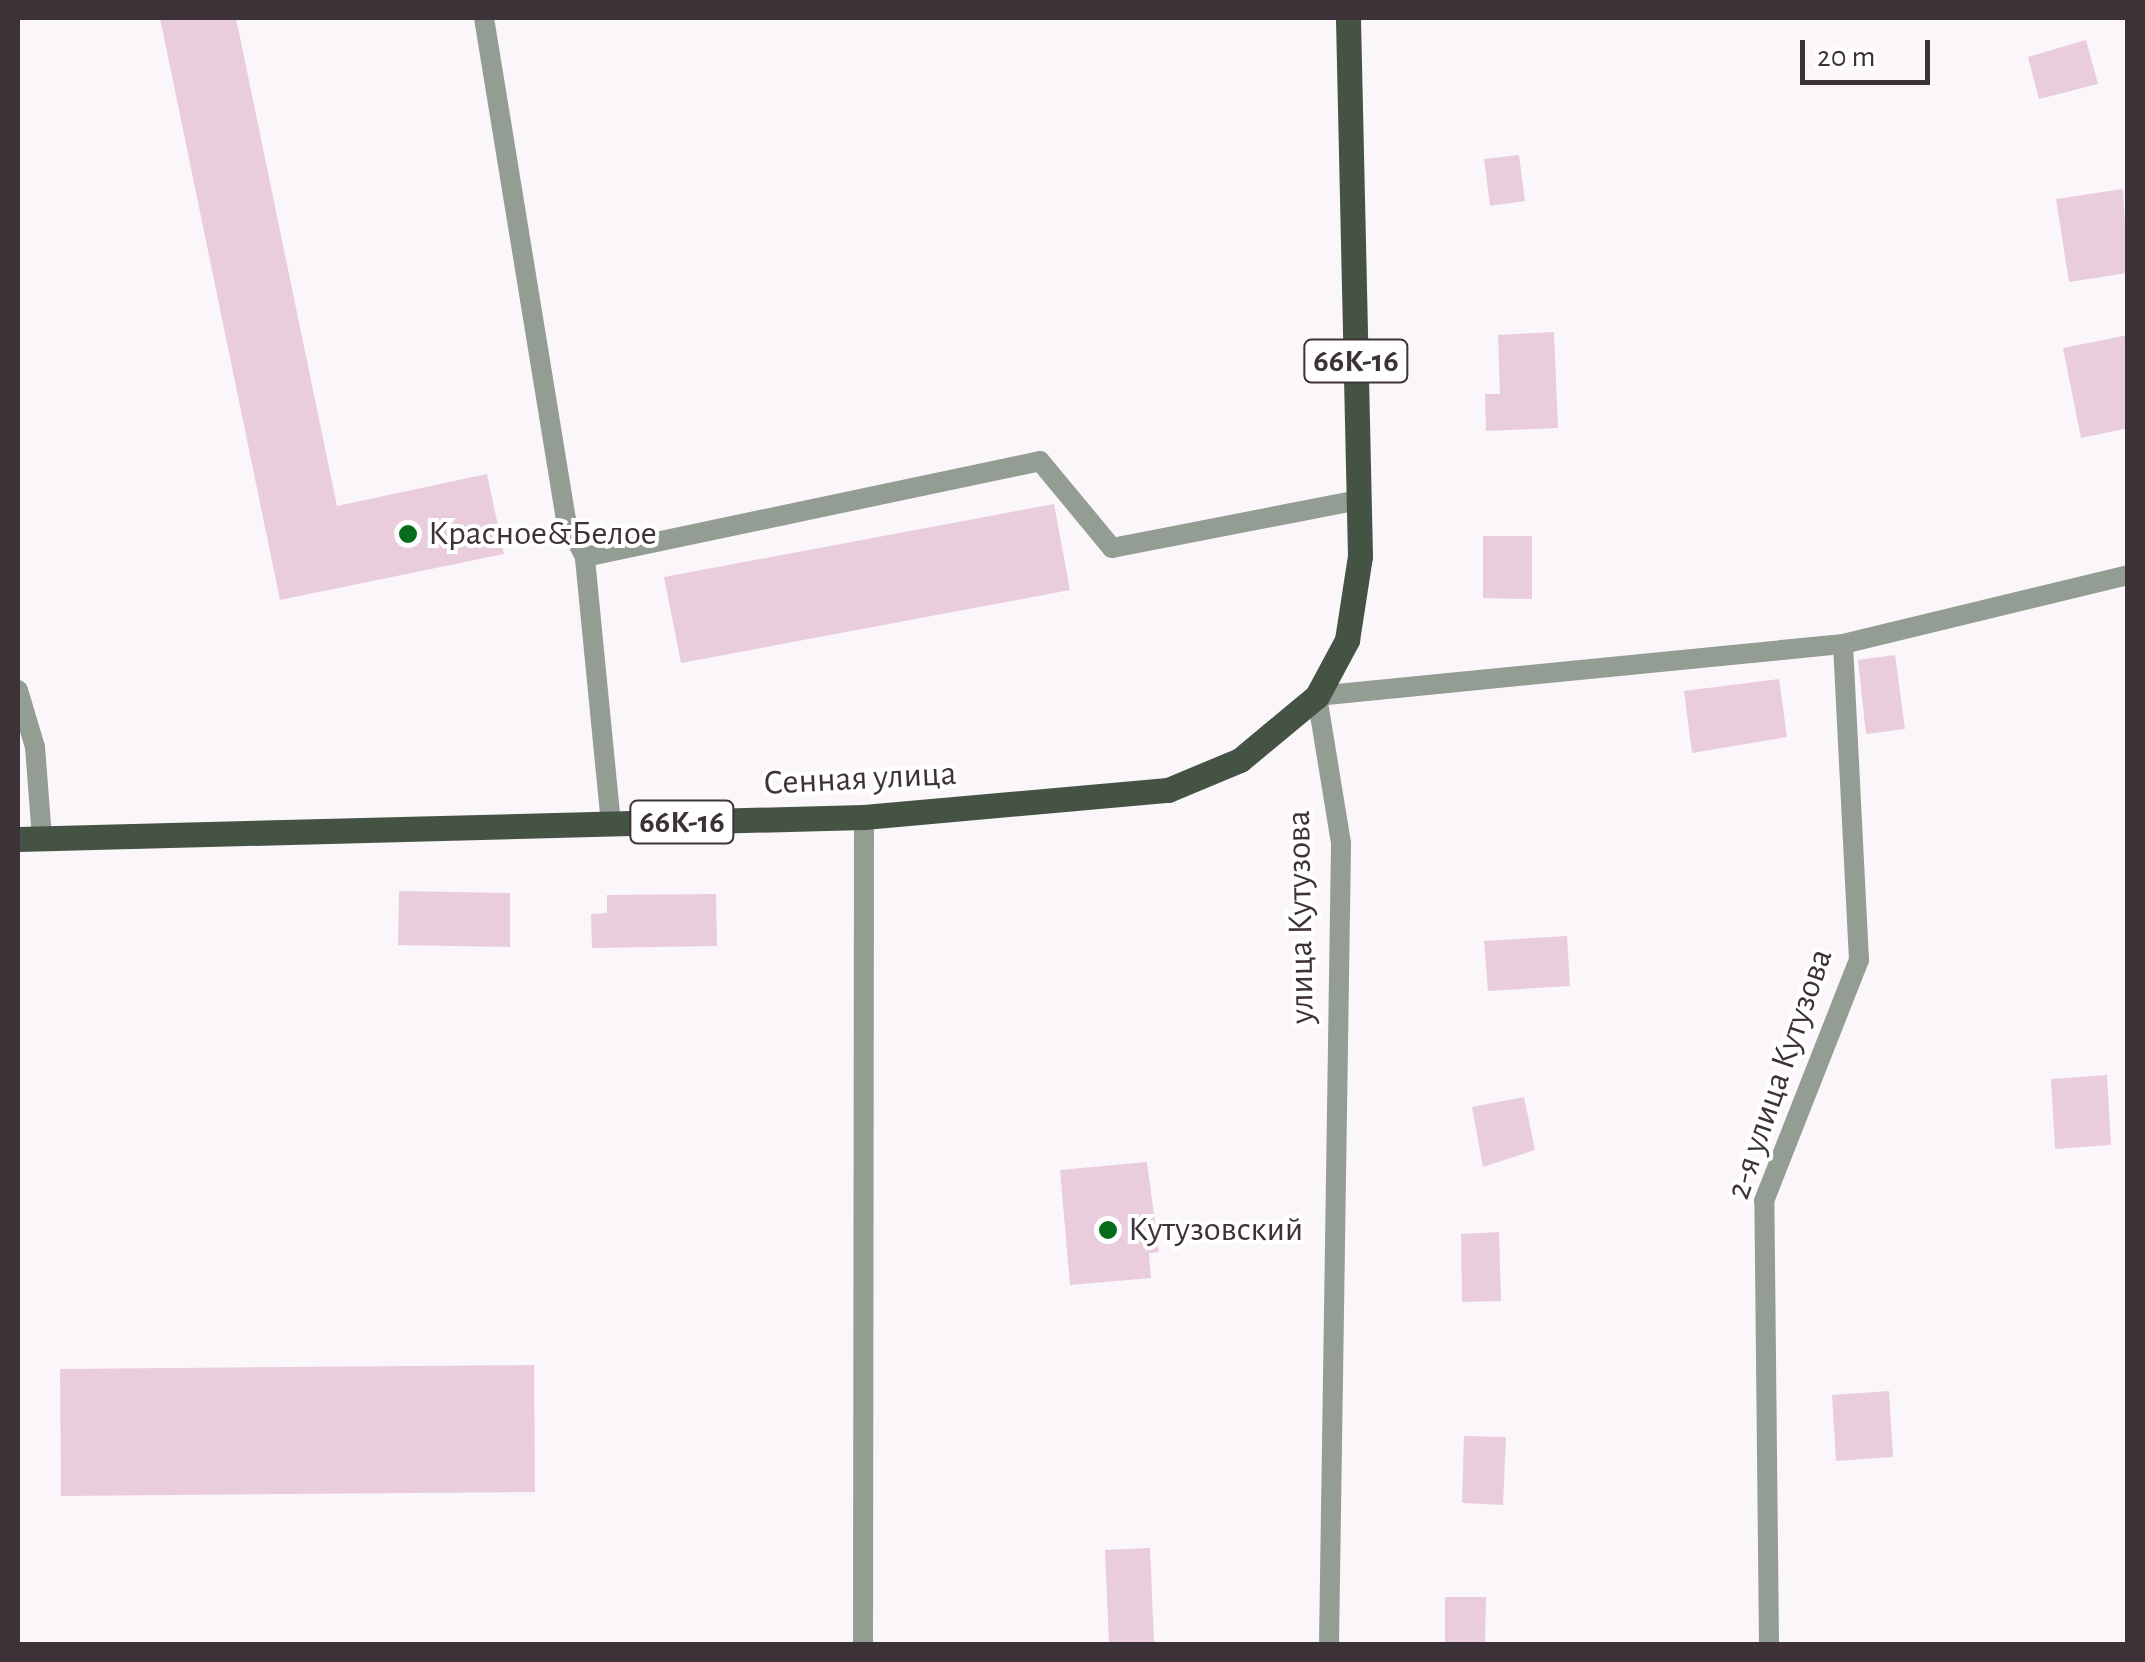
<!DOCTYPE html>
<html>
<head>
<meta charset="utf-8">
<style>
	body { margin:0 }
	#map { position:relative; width:2145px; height:1662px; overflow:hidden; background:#fbf6f9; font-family:"Alegreya Sans",sans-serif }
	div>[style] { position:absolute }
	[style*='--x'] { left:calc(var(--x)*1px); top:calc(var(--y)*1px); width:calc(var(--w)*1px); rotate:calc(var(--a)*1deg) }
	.building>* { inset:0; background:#e9cddd }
	.service>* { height:20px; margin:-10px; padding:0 10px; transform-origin:10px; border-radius:10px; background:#949d93 }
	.minor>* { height:20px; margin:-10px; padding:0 10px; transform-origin:10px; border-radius:10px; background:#949d93 }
	.primary>* { height:25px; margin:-12.5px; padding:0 12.5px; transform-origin:12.5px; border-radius:12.5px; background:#445344 }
	.dots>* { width:28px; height:28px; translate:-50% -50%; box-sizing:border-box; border:5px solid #fff; border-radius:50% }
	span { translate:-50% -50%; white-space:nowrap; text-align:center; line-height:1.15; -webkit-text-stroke:8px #fff; paint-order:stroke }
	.shield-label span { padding:2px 8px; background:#fff; border:2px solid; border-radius:8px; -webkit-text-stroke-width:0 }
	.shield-label { font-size:32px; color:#3d3238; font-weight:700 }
	.poi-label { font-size:35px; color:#3d3238 }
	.left { translate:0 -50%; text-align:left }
	.street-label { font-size:35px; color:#3d3238 }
	.frame { position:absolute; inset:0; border:20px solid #3d3238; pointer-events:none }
	.scale { position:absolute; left:1800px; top:40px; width:130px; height:45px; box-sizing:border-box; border:5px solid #3d3238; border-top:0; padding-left:12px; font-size:30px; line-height:35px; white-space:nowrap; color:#3d3238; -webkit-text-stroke:8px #fff; paint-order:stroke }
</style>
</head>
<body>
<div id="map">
	<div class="building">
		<i style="clip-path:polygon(160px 18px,236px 18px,337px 506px,487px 474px,504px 554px,280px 600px)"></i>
		<i style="clip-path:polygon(2086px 40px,2098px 84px,2039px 99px,2028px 57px)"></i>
		<i style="clip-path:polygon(1519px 155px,1525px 201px,1490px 206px,1484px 159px)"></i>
		<i style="clip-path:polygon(2123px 189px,2128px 273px,2069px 282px,2056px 199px)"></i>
		<i style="clip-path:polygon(1554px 332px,1558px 428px,1486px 431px,1485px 394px,1500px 394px,1498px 335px)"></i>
		<i style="clip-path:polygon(2128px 335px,2128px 428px,2081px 438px,2063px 348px)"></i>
		<i style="clip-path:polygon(1054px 504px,1070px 590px,681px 663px,664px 577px)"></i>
		<i style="clip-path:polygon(1483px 536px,1532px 536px,1532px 599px,1483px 598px)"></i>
		<i style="clip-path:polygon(1895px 655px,1905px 729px,1866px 734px,1858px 660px)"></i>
		<i style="clip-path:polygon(1779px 679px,1787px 737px,1692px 753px,1684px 691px)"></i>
		<i style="clip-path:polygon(399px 891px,510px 893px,510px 947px,398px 945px)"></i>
		<i style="clip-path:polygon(716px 894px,717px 946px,592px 948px,591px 914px,607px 913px,607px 895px)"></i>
		<i style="clip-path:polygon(1567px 936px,1570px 986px,1488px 991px,1484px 941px)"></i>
		<i style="clip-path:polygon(2107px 1075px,2111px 1145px,2055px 1149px,2051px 1079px)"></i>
		<i style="clip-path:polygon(1524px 1097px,1535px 1150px,1483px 1167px,1472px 1107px)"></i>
		<i style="clip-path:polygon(1147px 1162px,1159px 1252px,1149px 1253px,1151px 1278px,1070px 1285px,1060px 1170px)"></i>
		<i style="clip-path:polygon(1499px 1232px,1501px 1301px,1462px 1302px,1461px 1234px)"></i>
		<i style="clip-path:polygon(534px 1365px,535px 1492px,61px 1496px,60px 1369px)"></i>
		<i style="clip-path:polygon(1889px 1391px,1893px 1457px,1836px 1461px,1832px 1395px)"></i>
		<i style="clip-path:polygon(1464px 1436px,1506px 1437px,1503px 1505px,1462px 1503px)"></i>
		<i style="clip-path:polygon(1150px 1548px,1154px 1644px,1109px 1644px,1105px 1550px)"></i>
		<i style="clip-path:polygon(1445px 1597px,1486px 1597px,1485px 1644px,1445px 1644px)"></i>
	</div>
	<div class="service">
		<i style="--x:18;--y:690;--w:59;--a:73.4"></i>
		<i style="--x:35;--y:747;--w:92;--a:85.6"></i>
		<i style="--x:863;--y:1644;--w:827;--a:-89.93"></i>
	</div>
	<div class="minor">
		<i style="--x:484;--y:18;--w:509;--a:80.72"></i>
		<i style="--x:566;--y:520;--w:42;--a:62.8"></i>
		<i style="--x:611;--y:824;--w:268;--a:-95.6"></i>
		<i style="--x:585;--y:557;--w:465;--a:-11.9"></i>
		<i style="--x:1040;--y:461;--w:113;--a:50.4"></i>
		<i style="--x:1112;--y:548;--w:252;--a:-11"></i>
		<i style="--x:1329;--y:1644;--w:801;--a:-89.14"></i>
		<i style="--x:1341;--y:843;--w:149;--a:-99.3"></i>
		<i style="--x:1317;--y:696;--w:529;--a:-5.65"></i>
		<i style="--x:1843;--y:644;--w:293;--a:-13.6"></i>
		<i style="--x:1769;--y:1644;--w:443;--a:-90.6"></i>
		<i style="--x:1764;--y:1201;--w:259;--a:-68.5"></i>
		<i style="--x:1859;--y:960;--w:316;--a:-92.9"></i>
	</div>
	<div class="primary">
		<i style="--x:18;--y:839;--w:846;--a:-1.49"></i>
		<i style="--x:864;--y:817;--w:305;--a:-5.1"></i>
		<i style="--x:1168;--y:790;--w:78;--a:-22.6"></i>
		<i style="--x:1240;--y:760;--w:100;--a:-39.7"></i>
		<i style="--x:1317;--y:696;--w:64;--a:-61.8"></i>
		<i style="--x:1347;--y:640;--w:85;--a:-81.2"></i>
		<i style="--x:1360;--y:556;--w:538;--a:-91.28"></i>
	</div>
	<div class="dots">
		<i style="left:408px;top:534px;background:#066c1a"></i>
		<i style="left:1108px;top:1230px;background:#066c1a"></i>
	</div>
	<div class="shield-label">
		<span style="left:1356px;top:361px">66К-16</span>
		<span style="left:682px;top:822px">66К-16</span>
	</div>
	<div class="poi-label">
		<span class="left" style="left:428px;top:534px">Красное&amp;Белое</span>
		<span class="left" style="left:1128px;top:1230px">Кутузовский</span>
	</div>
	<div class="street-label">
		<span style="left:860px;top:779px;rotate:-3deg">Сенная улица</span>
		<span style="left:1301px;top:917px;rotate:-91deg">улица Кутузова</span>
		<span style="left:1780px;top:1074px;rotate:-71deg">2-я улица Кутузова</span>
	</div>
	<div class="frame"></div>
	<div class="scale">20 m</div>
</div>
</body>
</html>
